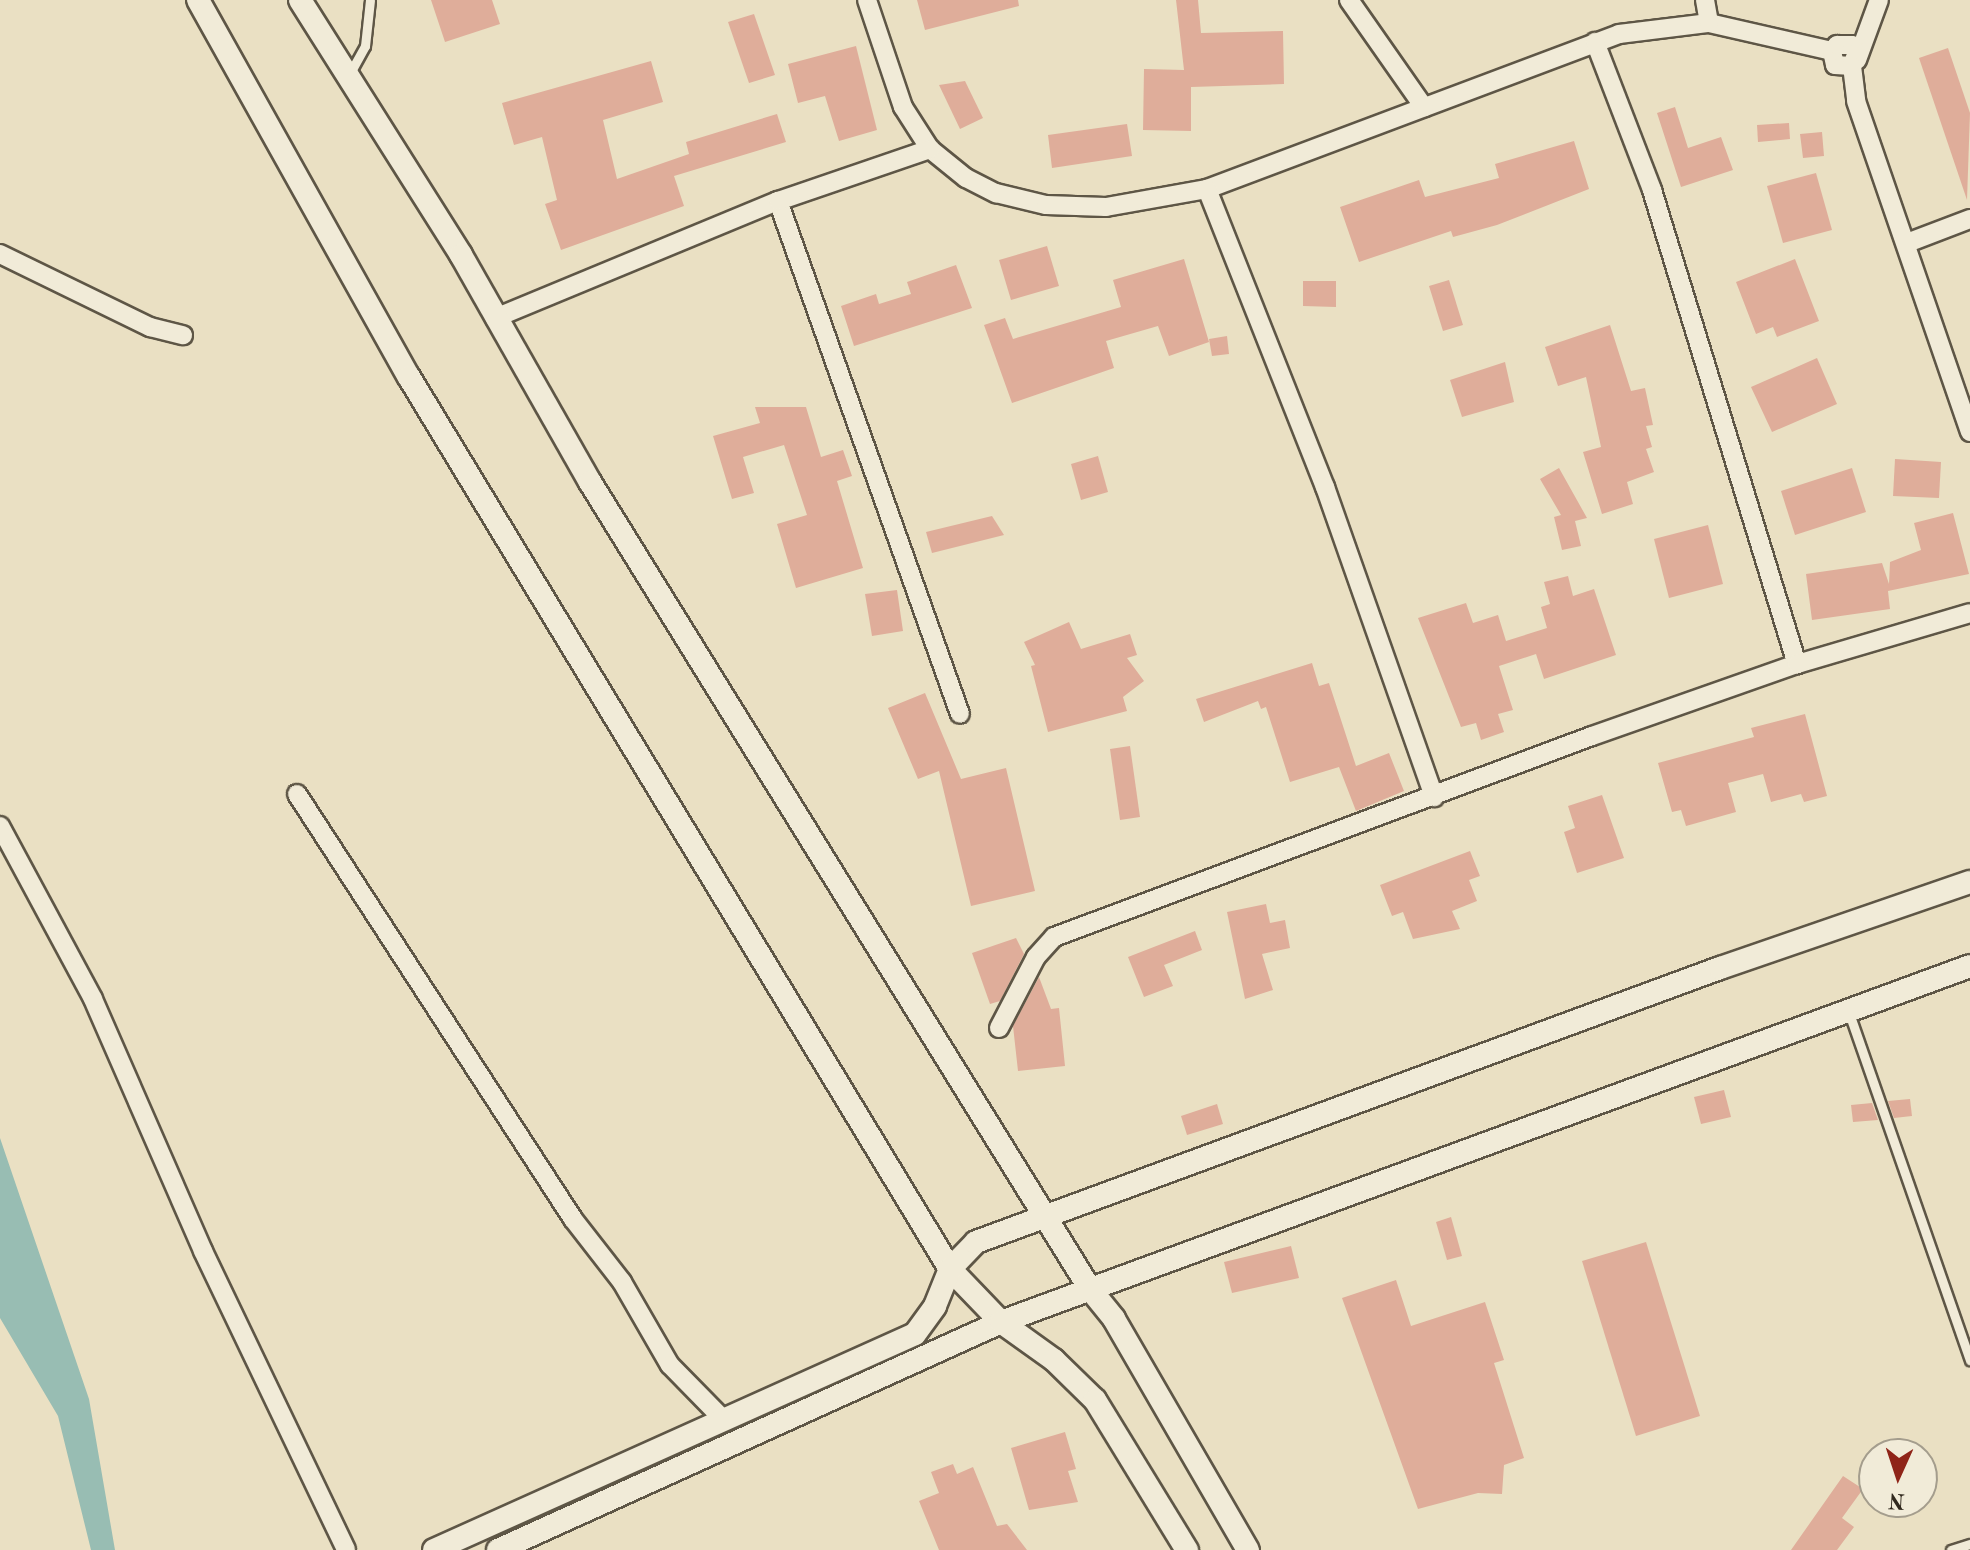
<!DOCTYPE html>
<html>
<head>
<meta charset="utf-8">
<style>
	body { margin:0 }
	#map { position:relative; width:1970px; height:1550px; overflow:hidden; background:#eae0c3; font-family:"Old Standard TT",serif }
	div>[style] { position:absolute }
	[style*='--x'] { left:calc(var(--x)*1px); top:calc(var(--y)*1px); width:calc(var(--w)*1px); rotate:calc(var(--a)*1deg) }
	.water>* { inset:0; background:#98bdb3 }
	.building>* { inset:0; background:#dfad9a }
	.roads { filter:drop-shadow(2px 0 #5e5646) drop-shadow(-2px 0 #5e5646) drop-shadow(0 2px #5e5646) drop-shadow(0 -2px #5e5646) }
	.service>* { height:9px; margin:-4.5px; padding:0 4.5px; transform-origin:4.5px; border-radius:4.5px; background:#f1ebd8 }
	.minor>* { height:18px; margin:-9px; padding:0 9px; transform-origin:9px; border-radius:9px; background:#f1ebd8 }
	.tertiary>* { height:22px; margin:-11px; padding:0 11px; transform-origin:11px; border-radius:11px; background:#f1ebd8 }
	span { translate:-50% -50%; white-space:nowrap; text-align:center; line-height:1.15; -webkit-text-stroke:6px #f1ebd8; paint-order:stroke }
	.north { position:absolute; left:1858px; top:1438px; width:80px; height:80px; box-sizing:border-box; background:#f1ebd8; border:2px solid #a49d8d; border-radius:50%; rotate:183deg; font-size:22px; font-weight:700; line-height:32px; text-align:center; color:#30281d }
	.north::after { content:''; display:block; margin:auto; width:28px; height:36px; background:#8f2418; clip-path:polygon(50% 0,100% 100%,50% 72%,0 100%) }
</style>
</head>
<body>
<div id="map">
	<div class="water">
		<i style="clip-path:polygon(0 1138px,89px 1399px,115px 1550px,91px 1550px,58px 1416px,0 1318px)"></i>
	</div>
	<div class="building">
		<i style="clip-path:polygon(431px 0,492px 0,500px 24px,445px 42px)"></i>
		<i style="clip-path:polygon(917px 0,1018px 0,1019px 6px,925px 30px)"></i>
		<i style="clip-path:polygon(1176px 0,1198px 0,1201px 33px,1283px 31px,1284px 84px,1191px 87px,1191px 131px,1143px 130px,1144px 69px,1184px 70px)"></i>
		<i style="clip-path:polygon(754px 14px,775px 75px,749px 83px,728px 22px)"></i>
		<i style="clip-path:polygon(856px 46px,877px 130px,839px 141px,825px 96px,798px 103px,788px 64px)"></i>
		<i style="clip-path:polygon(1948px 48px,1970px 113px,1967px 200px,1919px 58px)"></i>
		<i style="clip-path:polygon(651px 61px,663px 102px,603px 120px,617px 179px,689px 154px,686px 142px,777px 114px,786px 142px,674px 176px,684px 206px,561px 250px,545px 204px,557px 200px,542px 137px,514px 145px,502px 103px)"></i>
		<i style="clip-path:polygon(965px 81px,983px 118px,960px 129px,939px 85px)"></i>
		<i style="clip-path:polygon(1675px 107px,1688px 148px,1721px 137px,1733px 170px,1681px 187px,1657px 113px)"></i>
		<i style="clip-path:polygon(1789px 123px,1790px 139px,1758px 142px,1757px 125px)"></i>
		<i style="clip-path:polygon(1127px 124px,1132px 156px,1052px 168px,1048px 135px)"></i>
		<i style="clip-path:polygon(1822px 132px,1824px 156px,1803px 158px,1800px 134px)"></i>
		<i style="clip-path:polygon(1574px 141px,1589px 189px,1497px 225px,1453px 237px,1451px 231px,1359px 262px,1340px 207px,1419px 180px,1425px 197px,1499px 178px,1495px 164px)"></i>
		<i style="clip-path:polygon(1816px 173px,1832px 230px,1783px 243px,1767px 186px)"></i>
		<i style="clip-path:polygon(1047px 246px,1059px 286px,1011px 300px,999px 260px)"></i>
		<i style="clip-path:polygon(1184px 259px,1209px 342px,1169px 356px,1158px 326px,1106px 341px,1114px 368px,1012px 403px,984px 325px,1005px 318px,1013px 339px,1121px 307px,1113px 280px)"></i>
		<i style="clip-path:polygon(1795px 259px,1819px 321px,1777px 337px,1773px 327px,1756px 334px,1736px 282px)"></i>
		<i style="clip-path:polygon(956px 265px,972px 308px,854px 346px,841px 306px,876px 294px,879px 304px,911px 294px,907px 282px)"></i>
		<i style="clip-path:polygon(1449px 280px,1463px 325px,1443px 331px,1429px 286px)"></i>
		<i style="clip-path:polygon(1303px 281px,1336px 281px,1336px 307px,1303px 306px)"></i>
		<i style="clip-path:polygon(1610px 325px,1631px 391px,1645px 388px,1653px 425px,1646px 426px,1652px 447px,1646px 449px,1654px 472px,1627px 482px,1633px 504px,1602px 514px,1583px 452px,1601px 447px,1586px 377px,1558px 386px,1545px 347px)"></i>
		<i style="clip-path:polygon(1227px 336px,1229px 354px,1212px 356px,1209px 339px)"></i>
		<i style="clip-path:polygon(1817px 358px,1837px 404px,1772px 432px,1751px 387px)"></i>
		<i style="clip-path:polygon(1505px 362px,1514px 402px,1462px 417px,1450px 380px)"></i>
		<i style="clip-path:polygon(755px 407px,806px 407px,821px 457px,843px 450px,852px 476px,837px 481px,863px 568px,796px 588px,777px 524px,807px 515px,784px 445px,743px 457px,754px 493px,732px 499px,713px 436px,760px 423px)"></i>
		<i style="clip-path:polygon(1098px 456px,1108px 492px,1081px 500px,1071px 464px)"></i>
		<i style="clip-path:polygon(1895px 459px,1941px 462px,1939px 498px,1893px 496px)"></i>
		<i style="clip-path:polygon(1559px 468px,1587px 518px,1575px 521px,1581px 546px,1562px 550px,1554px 517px,1561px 515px,1540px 479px)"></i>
		<i style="clip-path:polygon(1852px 468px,1866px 512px,1795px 535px,1781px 491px)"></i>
		<i style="clip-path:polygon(1953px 513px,1969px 574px,1888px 591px,1890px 609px,1812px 620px,1806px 574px,1882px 563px,1889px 584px,1890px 562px,1921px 550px,1914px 523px)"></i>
		<i style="clip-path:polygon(992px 516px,1004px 535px,932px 553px,926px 532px)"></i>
		<i style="clip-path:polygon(1708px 525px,1723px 584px,1669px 598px,1654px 539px)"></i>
		<i style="clip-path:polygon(1568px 576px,1573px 596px,1594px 589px,1616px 655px,1544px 679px,1536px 654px,1499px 666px,1513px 710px,1498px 714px,1504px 732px,1481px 740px,1476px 723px,1461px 727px,1418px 618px,1466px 603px,1473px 623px,1498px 615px,1506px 641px,1547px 628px,1541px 607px,1550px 604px,1544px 582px)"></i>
		<i style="clip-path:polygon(897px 590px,903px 631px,872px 636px,865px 594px)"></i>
		<i style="clip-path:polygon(1069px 622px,1081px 649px,1130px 634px,1137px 655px,1127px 658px,1144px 681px,1123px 697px,1127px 711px,1048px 732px,1031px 666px,1035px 665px,1024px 642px)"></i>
		<i style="clip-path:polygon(1312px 663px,1319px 686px,1329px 683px,1356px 766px,1389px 753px,1404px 791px,1356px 811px,1339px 767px,1290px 782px,1266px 707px,1261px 709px,1258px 701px,1204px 722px,1196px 699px)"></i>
		<i style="clip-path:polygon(925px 693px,961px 779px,1006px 768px,1035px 891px,971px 906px,939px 771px,918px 779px,888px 708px)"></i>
		<i style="clip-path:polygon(1805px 714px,1827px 796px,1804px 802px,1801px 794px,1771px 802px,1763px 774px,1728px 783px,1736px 812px,1686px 826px,1681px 810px,1672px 812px,1658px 763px,1754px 737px,1751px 728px)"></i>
		<i style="clip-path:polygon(1130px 746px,1140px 817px,1120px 820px,1110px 749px)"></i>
		<i style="clip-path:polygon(1602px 795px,1624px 858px,1577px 873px,1564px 832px,1575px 828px,1568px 806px)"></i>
		<i style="clip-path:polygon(1470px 851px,1480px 876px,1469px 880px,1477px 901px,1452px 911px,1460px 929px,1413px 939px,1403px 912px,1392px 916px,1380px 885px)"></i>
		<i style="clip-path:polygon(1266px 904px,1270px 923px,1285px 920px,1290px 948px,1262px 954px,1273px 990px,1245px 999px,1227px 912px)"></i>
		<i style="clip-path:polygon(1195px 931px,1202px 950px,1164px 965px,1173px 986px,1144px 997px,1128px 957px)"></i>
		<i style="clip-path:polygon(1016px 938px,1024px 954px,1000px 1001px,990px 1004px,972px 953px)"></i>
		<i style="clip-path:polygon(1039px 977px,1051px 1009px,1059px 1008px,1065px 1066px,1018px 1071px,1013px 1026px)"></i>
		<i style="clip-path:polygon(1724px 1090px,1731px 1117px,1701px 1124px,1694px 1097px)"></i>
		<i style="clip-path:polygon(1910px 1099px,1912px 1116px,1894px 1118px,1888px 1101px)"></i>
		<i style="clip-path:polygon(1872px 1103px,1878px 1120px,1853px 1122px,1851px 1105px)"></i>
		<i style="clip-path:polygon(1217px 1104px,1223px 1124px,1187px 1135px,1181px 1116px)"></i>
		<i style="clip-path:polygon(1451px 1217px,1462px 1256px,1447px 1260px,1436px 1222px)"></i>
		<i style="clip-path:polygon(1646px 1242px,1700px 1416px,1636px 1436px,1582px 1261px)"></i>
		<i style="clip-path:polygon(1291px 1246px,1299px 1278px,1232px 1293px,1224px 1262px)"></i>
		<i style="clip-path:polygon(1396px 1280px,1411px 1326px,1485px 1302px,1504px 1360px,1494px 1363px,1524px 1458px,1504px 1465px,1502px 1494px,1478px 1493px,1418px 1509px,1342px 1298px)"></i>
		<i style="clip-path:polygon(1065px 1432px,1076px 1469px,1068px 1471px,1078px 1502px,1029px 1510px,1011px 1448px)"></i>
		<i style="clip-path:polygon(953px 1464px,957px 1474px,973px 1467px,997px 1526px,1007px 1524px,1027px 1550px,939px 1550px,919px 1501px,939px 1493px,931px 1472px)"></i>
		<i style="clip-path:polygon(1843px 1476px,1863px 1489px,1842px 1518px,1854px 1527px,1837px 1550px,1791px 1550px)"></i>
	</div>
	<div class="roads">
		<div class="service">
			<i style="--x:350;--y:73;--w:31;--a:-61"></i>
			<i style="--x:365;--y:46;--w:46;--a:-83.8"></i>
			<i style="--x:1848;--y:1010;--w:371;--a:70.8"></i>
			<i style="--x:1951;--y:1550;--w:20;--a:-18"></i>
		</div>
		<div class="minor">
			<i style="--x:867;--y:0;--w:113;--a:71.4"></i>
			<i style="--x:903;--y:107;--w:50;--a:57.3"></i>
			<i style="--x:930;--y:149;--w:46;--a:38.9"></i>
			<i style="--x:966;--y:178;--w:34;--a:27"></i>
			<i style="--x:996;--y:193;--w:51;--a:13.5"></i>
			<i style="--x:1046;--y:205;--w:60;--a:1.9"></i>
			<i style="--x:1106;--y:207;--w:103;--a:-10.1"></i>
			<i style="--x:1207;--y:189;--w:440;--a:-20.6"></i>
			<i style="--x:1619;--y:34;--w:91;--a:-7"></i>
			<i style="--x:1709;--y:23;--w:126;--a:12.8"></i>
			<i style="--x:1349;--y:0;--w:131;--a:55"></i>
			<i style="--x:1705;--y:0;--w:23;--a:80"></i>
			<i style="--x:1595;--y:42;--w:159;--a:68.9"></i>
			<i style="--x:1652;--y:190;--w:496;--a:73"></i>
			<i style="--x:1857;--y:60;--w:64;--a:-69.9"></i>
			<i style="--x:1852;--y:66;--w:17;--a:-177"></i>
			<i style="--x:1835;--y:65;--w:14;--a:-102"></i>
			<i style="--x:1832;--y:51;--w:8;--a:-50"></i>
			<i style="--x:1837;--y:45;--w:15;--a:0"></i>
			<i style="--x:1852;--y:45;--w:9;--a:54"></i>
			<i style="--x:1857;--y:52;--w:15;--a:110"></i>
			<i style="--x:1852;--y:66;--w:35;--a:83"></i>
			<i style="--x:1856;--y:101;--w:350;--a:71"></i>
			<i style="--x:1207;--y:189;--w:321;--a:68.4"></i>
			<i style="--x:1325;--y:487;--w:329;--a:70.6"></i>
			<i style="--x:778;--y:201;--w:544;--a:70.47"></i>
			<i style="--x:1907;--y:243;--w:67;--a:-20.9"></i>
			<i style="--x:0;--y:254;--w:167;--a:26"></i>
			<i style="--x:150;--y:327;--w:34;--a:14"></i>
			<i style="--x:495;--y:318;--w:306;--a:-22.5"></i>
			<i style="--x:778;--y:201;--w:161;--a:-18.9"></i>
			<i style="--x:297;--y:794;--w:507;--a:57"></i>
			<i style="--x:573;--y:1219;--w:80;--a:52.1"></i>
			<i style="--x:622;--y:1282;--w:96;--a:60"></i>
			<i style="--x:670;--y:1365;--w:73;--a:45.6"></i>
			<i style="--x:0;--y:826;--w:196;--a:61.7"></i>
			<i style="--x:93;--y:999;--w:275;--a:66.4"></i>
			<i style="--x:203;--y:1251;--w:331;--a:64.4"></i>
			<i style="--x:999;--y:1028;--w:80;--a:-62.5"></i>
			<i style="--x:1036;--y:957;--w:27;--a:-48"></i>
			<i style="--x:1054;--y:937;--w:574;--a:-20.49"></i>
			<i style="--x:1592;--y:736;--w:217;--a:-19.4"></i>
			<i style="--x:1797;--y:664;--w:180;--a:-16.4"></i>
		</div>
		<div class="tertiary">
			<i style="--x:198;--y:0;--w:432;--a:60.8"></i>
			<i style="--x:409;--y:377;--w:1043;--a:58.76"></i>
			<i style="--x:950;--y:1269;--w:74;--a:46.1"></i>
			<i style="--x:1001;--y:1322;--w:65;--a:35.6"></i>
			<i style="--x:1054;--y:1360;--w:57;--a:44.3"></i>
			<i style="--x:1095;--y:1400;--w:176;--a:58.5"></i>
			<i style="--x:300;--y:0;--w:302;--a:57.7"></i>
			<i style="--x:461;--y:255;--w:261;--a:60.4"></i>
			<i style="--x:590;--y:482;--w:949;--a:58.22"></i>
			<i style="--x:1090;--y:1289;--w:38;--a:51"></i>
			<i style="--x:1114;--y:1319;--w:267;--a:59.9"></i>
			<i style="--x:434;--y:1550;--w:527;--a:-24.18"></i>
			<i style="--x:915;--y:1334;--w:34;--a:-54"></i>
			<i style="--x:935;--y:1306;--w:40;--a:-68"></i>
			<i style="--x:950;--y:1269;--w:37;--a:-46"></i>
			<i style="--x:976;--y:1242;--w:793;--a:-20.22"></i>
			<i style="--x:1720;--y:968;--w:264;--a:-19"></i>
			<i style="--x:498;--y:1550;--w:552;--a:-24.38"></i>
			<i style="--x:1001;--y:1322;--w:1032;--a:-20.17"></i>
		</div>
	</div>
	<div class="north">N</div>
</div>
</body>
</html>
